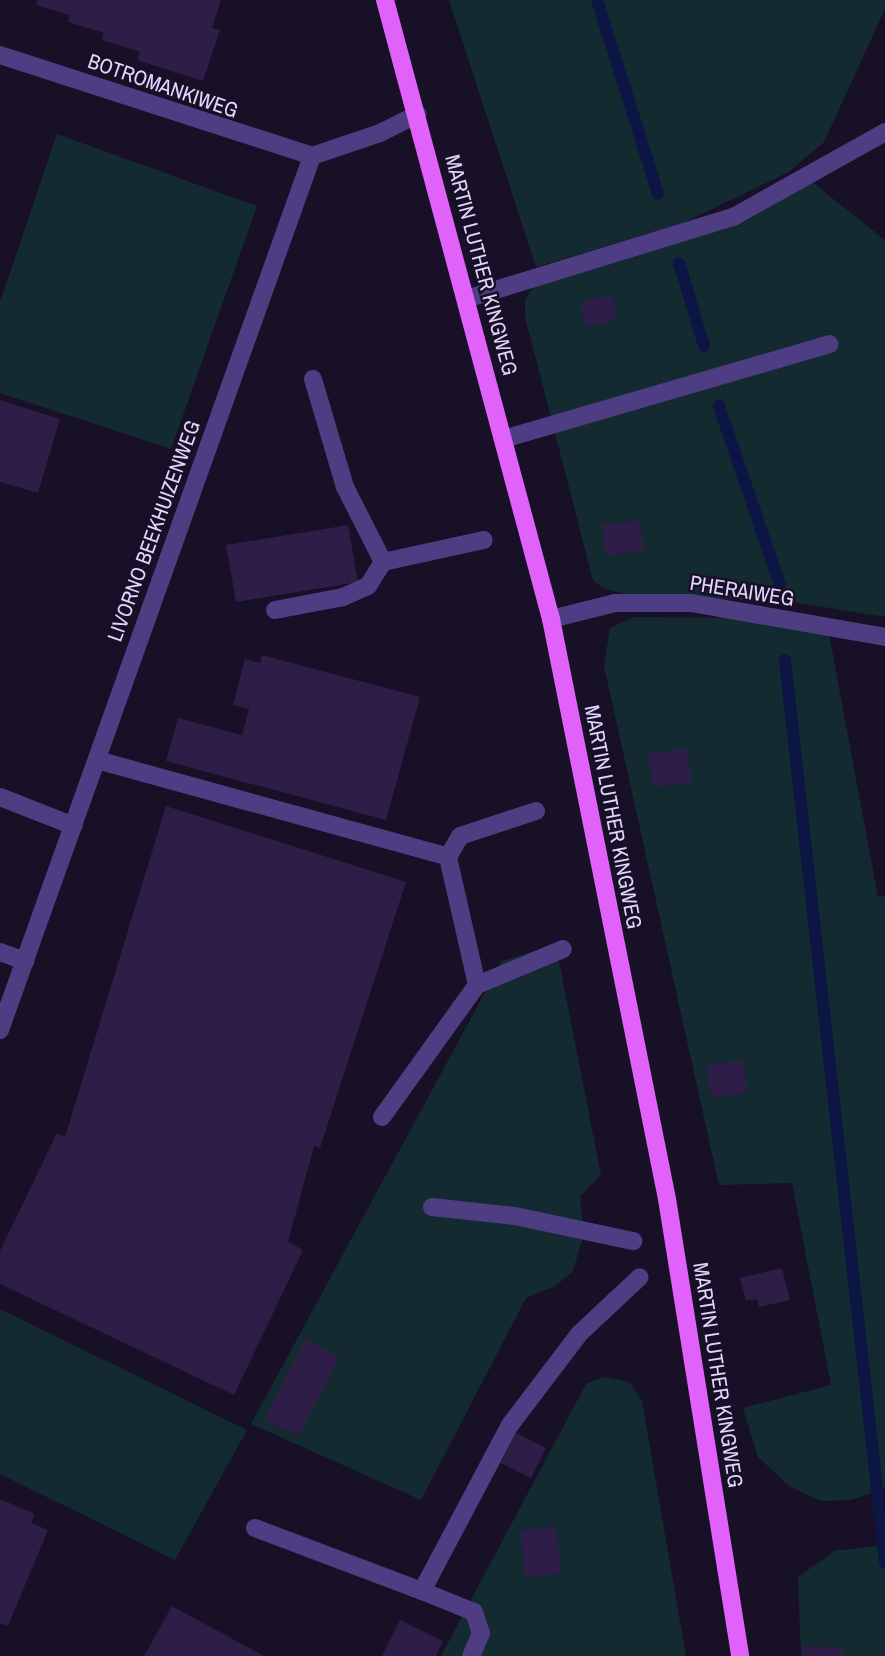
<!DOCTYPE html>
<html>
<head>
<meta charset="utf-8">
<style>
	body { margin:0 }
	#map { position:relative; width:885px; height:1656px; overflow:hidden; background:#181026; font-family:"Archivo Narrow",sans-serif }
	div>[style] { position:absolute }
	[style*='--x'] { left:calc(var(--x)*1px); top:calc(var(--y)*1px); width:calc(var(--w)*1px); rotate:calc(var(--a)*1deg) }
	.green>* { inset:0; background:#132b30 }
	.stream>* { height:12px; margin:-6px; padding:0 6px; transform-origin:6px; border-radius:6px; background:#0c1543 }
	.building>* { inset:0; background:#2e1d46 }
	.minor>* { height:18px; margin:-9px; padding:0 9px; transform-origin:9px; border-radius:9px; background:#4e3d83 }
	.major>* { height:18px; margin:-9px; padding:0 9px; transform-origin:9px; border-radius:9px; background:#e062fa }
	span { translate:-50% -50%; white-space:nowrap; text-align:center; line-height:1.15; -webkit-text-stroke:5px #181026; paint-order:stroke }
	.street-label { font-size:21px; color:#e3d7fe }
</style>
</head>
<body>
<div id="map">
	<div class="green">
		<i style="clip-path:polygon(449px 0,885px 0,885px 9px,824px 142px,789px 172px,683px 223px,536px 267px)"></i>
		<i style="clip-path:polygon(57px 134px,257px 206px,171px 449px,0 393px,0 302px)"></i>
		<i style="clip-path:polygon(812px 182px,885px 240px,885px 617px,799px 603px,627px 594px,604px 589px,593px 580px,525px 317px,525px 300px,533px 287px)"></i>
		<i style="clip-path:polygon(633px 617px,747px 618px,829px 634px,878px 897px,885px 896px,885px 1489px,850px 1500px,821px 1501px,789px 1486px,758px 1457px,743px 1408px,831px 1385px,792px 1183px,719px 1185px,604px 666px,610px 628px)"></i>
		<i style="clip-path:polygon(541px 949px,558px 956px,601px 1175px,580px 1196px,584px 1235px,572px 1273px,553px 1287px,526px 1298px,421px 1500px,251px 1424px,502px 961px)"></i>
		<i style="clip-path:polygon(0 1309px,247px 1430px,175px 1560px,0 1474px)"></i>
		<i style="clip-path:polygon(604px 1377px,629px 1382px,642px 1401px,686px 1656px,441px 1656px,586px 1384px)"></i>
		<i style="clip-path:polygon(885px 1545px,885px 1656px,801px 1656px,798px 1577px,834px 1551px)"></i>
	</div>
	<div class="stream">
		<i style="--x:597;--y:0;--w:203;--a:72.5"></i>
		<i style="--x:679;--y:263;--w:87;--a:73.2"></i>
		<i style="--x:719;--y:406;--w:189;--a:71.2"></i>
		<i style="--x:785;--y:660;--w:908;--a:83.67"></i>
	</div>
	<div class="building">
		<i style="clip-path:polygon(37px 0,221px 0,212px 28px,220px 30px,203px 81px,137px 60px,140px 52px,102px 40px,104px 33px,68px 22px,70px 15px,36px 5px)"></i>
		<i style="clip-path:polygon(613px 295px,617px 320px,585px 326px,580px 302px)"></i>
		<i style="clip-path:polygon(0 400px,60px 419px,38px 493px,0 482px)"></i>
		<i style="clip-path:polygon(639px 520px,644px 550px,606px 556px,601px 525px)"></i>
		<i style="clip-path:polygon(348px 525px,358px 582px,236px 602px,226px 545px)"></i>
		<i style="clip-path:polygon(262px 655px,420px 697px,386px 820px,166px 761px,178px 718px,242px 735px,249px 709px,233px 705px,245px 659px,260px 663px)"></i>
		<i style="clip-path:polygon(687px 748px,692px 782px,652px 787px,648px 754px)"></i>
		<i style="clip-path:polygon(166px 806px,406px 882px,320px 1148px,314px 1146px,288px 1242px,303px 1250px,234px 1395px,0 1284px,0 1251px,57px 1133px,65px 1137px)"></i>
		<i style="clip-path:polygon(743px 1060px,748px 1092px,711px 1098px,706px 1065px)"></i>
		<i style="clip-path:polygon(782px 1268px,790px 1300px,759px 1307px,757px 1299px,746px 1301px,740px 1278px)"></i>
		<i style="clip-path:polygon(305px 1340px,340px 1357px,298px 1437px,264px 1420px)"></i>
		<i style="clip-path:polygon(516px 1433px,546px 1448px,531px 1478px,501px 1463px)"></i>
		<i style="clip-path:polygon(0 1499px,35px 1514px,31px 1523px,48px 1530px,8px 1626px,0 1623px)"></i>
		<i style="clip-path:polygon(556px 1526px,562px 1573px,525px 1578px,520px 1531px)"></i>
		<i style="clip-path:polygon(172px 1606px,264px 1656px,144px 1656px)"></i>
		<i style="clip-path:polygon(400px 1620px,443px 1641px,436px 1656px,382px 1656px)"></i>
		<i style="clip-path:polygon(803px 1646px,843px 1648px,843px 1656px,803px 1656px)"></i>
	</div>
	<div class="minor">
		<i style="--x:0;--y:55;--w:328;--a:17.9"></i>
		<i style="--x:466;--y:299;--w:282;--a:-17.1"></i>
		<i style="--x:735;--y:216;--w:172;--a:-29.2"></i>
		<i style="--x:313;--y:379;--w:113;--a:73.5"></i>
		<i style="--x:345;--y:487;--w:84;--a:63.1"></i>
		<i style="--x:503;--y:439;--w:340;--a:-16.2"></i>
		<i style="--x:275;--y:610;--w:69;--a:-10.8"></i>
		<i style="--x:343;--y:597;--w:27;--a:-24"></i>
		<i style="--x:368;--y:586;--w:28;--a:-58"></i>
		<i style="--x:383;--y:562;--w:103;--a:-12.3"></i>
		<i style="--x:551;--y:619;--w:66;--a:-14"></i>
		<i style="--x:615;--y:603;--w:76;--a:0"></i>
		<i style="--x:691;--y:603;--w:197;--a:9.9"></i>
		<i style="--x:97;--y:760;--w:364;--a:15.4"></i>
		<i style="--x:0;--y:797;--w:79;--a:21.4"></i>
		<i style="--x:0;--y:952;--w:27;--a:20"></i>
		<i style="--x:477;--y:985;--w:131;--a:-102.8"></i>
		<i style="--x:448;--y:857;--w:24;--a:-60"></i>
		<i style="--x:460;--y:836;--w:80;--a:-18.2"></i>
		<i style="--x:0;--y:1030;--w:928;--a:-70.35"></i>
		<i style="--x:312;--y:156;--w:72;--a:-18.7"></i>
		<i style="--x:380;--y:133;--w:42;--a:-26.6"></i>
		<i style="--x:382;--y:1117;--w:163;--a:-54.3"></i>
		<i style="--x:477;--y:985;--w:93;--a:-22.7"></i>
		<i style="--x:432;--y:1207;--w:83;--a:6.2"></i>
		<i style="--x:515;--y:1216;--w:121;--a:12"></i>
		<i style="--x:255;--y:1528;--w:178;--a:20.7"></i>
		<i style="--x:422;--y:1591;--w:188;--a:-62.1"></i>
		<i style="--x:510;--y:1425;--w:114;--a:-52.8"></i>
		<i style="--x:579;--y:1334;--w:83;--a:-43.1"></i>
		<i style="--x:422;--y:1591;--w:56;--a:22"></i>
		<i style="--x:474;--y:1612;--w:22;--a:72"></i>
		<i style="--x:481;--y:1633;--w:25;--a:113"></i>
	</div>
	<div class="major">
		<i style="--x:385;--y:0;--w:641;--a:74.99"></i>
		<i style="--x:551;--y:619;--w:591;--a:78.69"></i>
		<i style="--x:667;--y:1199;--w:463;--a:80.9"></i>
	</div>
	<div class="street-label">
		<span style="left:163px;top:86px;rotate:19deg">BOTROMANKIWEG</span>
		<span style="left:481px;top:265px;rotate:75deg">MARTIN LUTHER KINGWEG</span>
		<span style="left:154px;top:531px;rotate:-70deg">LIVORNO BEEKHUIZENWEG</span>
		<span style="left:742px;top:591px;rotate:9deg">PHERAIWEG</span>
		<span style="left:613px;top:817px;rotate:79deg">MARTIN LUTHER KINGWEG</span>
		<span style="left:718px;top:1375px;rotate:81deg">MARTIN LUTHER KINGWEG</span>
	</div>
</div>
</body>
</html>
